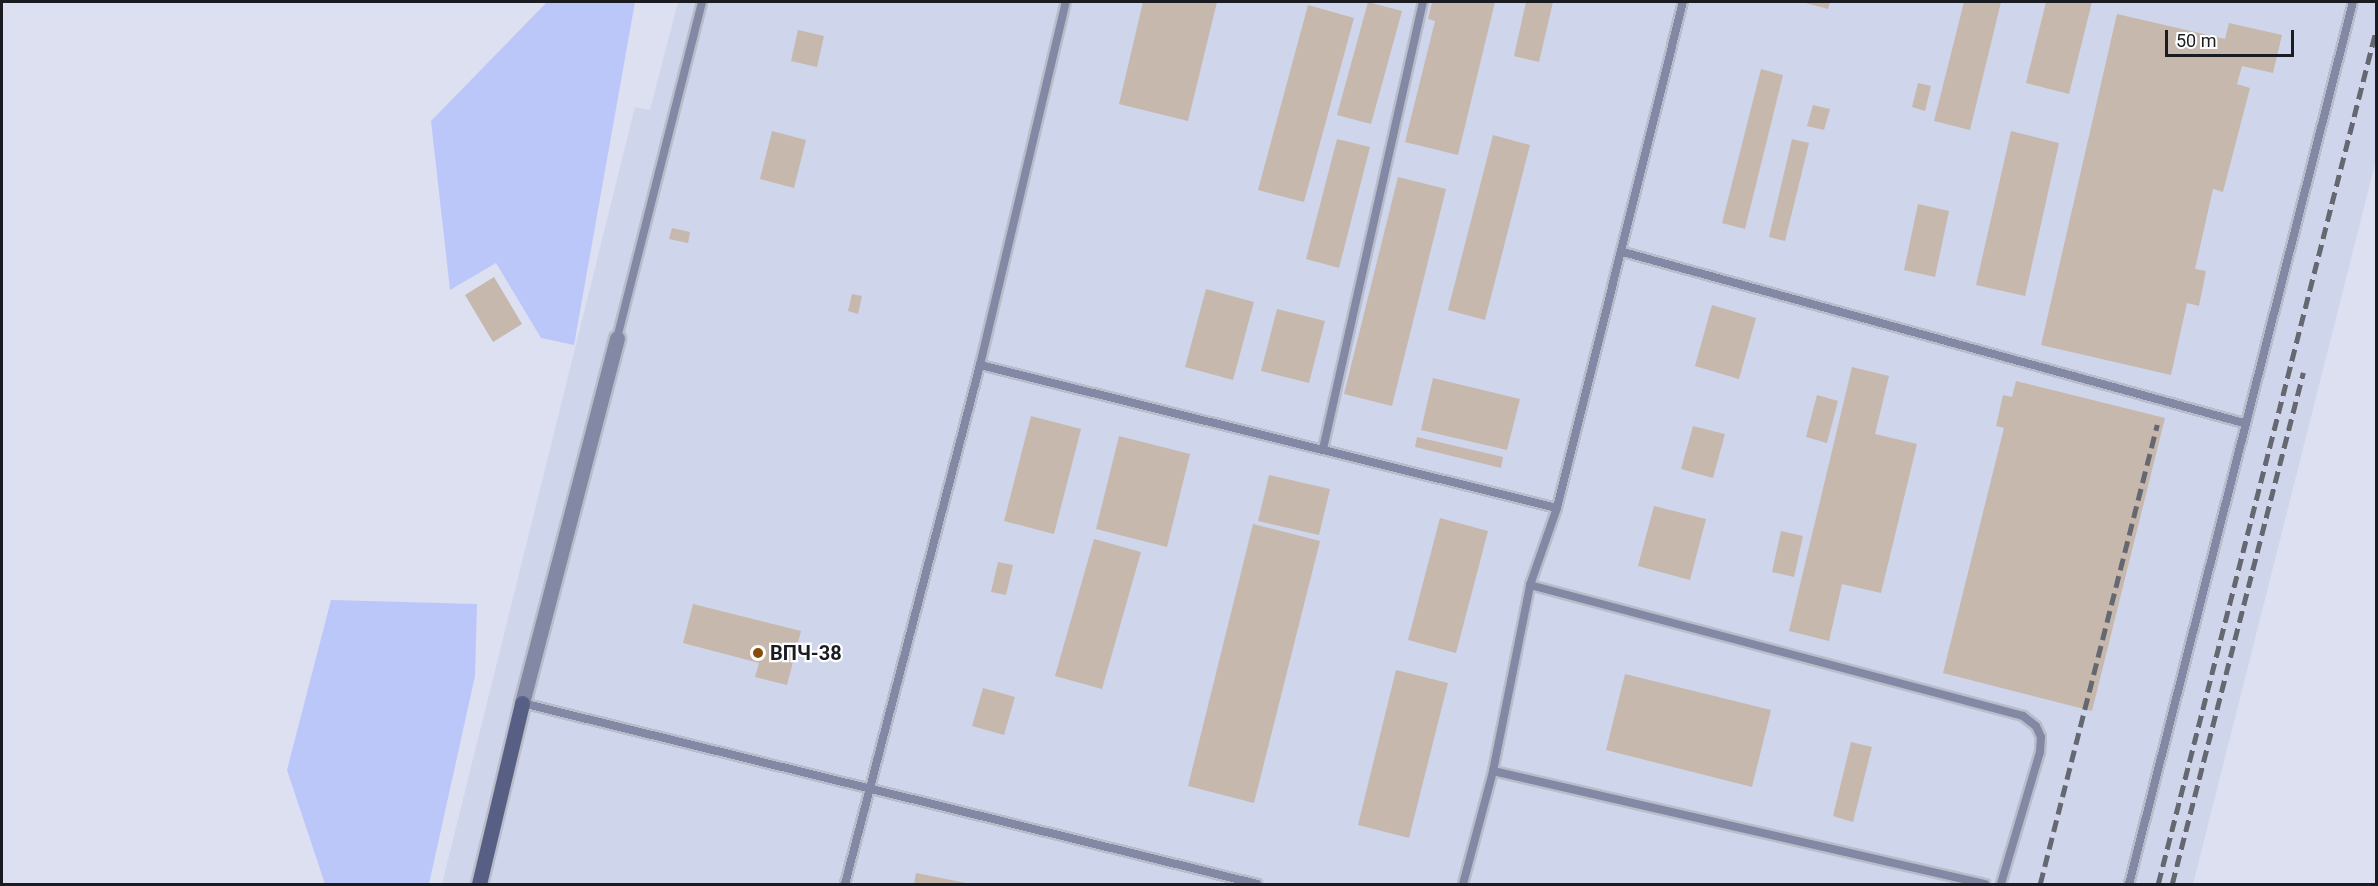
<!DOCTYPE html>
<html>
<head>
<meta charset="utf-8">
<style>
	body { margin:0 }
	#map { position:relative; width:2378px; height:886px; overflow:hidden; background:#dce0f0; font-family:Roboto,sans-serif }
	div>[style] { position:absolute }
	[style*='--x'] { left:calc(var(--x)*1px); top:calc(var(--y)*1px); width:calc(var(--w)*1px); rotate:calc(var(--a)*1deg) }
	.built>* { inset:0; background:#cfd5eb }
	.green>* { inset:0; background:#bcc7f9 }
	.building>* { inset:0; background:#c6b8ad }
	.roads { filter:drop-shadow(2px 0 #b9bdcb) drop-shadow(-2px 0 #b9bdcb) drop-shadow(0 2px #b9bdcb) drop-shadow(0 -2px #b9bdcb) }
	.lane>* { height:8px; margin:-4px; padding:0 4px; transform-origin:4px; border-radius:4px; background:#8389a4 }
	.street>* { height:15px; margin:-7.5px; padding:0 7.5px; transform-origin:7.5px; border-radius:7.5px; background:#8389a4 }
	.secondary>* { height:15px; margin:-7.5px; padding:0 7.5px; transform-origin:7.5px; border-radius:7.5px; background:#585f85 }
	.rail>* { height:4.5px; margin-top:-2.25px; transform-origin:0; background:repeating-linear-gradient(90deg,#656871 0 12px,transparent 0 18px) }
	.dots>* { width:16px; height:16px; translate:-50% -50%; box-sizing:border-box; border:3px solid #fff; border-radius:50% }
	span { translate:-50% -50%; white-space:nowrap; text-align:center; line-height:1.15; -webkit-text-stroke:4.5px #fff; paint-order:stroke }
	.poi-label { font-size:20px; color:#1a1c21; font-weight:700 }
	.left { translate:0 -50%; text-align:left }
	.frame { position:absolute; inset:0; border:3px solid #1a1c21; pointer-events:none }
	.scale { position:absolute; left:2165px; top:30px; width:129px; height:27px; box-sizing:border-box; border:3px solid #1a1c21; border-top:0; padding-left:8px; font-size:18px; line-height:21px; white-space:nowrap; color:#1a1c21; -webkit-text-stroke:4px #fff; paint-order:stroke }
</style>
</head>
<body>
<div id="map">
	<div class="built">
		<i style="clip-path:polygon(678px 2px,2376px 2px,2376px 160px,2193px 884px,442px 884px,635px 107px,650px 110px)"></i>
	</div>
	<div class="green">
		<i style="clip-path:polygon(547px 2px,635px 2px,574px 345px,541px 338px,496px 263px,450px 290px,431px 121px)"></i>
		<i style="clip-path:polygon(331px 600px,477px 604px,475px 676px,429px 884px,325px 884px,287px 770px)"></i>
	</div>
	<div class="building">
		<i style="clip-path:polygon(1143px 2px,1217px 2px,1188px 121px,1119px 104px)"></i>
		<i style="clip-path:polygon(1368px 2px,1402px 11px,1371px 124px,1337px 115px)"></i>
		<i style="clip-path:polygon(1432px 2px,1495px 2px,1458px 155px,1405px 142px,1435px 21px,1428px 19px)"></i>
		<i style="clip-path:polygon(1526px 2px,1553px 2px,1539px 62px,1514px 56px)"></i>
		<i style="clip-path:polygon(1802px 2px,1830px 2px,1828px 9px)"></i>
		<i style="clip-path:polygon(1964px 2px,2001px 2px,1970px 130px,1934px 121px)"></i>
		<i style="clip-path:polygon(2046px 2px,2092px 2px,2069px 94px,2026px 83px)"></i>
		<i style="clip-path:polygon(1308px 5px,1354px 18px,1304px 202px,1258px 190px)"></i>
		<i style="clip-path:polygon(2117px 14px,2225px 39px,2229px 23px,2282px 35px,2273px 73px,2242px 66px,2237px 84px,2250px 88px,2223px 192px,2213px 189px,2195px 269px,2206px 271px,2199px 306px,2187px 303px,2171px 375px,2041px 345px)"></i>
		<i style="clip-path:polygon(798px 30px,824px 36px,817px 67px,791px 61px)"></i>
		<i style="clip-path:polygon(1761px 69px,1783px 75px,1745px 229px,1722px 223px)"></i>
		<i style="clip-path:polygon(1918px 83px,1931px 86px,1925px 111px,1912px 107px)"></i>
		<i style="clip-path:polygon(1813px 105px,1830px 109px,1824px 130px,1807px 126px)"></i>
		<i style="clip-path:polygon(772px 131px,806px 140px,794px 188px,760px 179px)"></i>
		<i style="clip-path:polygon(2011px 131px,2059px 143px,2025px 296px,1976px 285px)"></i>
		<i style="clip-path:polygon(1493px 135px,1530px 145px,1485px 320px,1448px 310px)"></i>
		<i style="clip-path:polygon(1337px 139px,1370px 147px,1339px 268px,1306px 259px)"></i>
		<i style="clip-path:polygon(1792px 139px,1809px 143px,1785px 241px,1769px 237px)"></i>
		<i style="clip-path:polygon(1398px 177px,1446px 189px,1392px 406px,1344px 394px)"></i>
		<i style="clip-path:polygon(1918px 204px,1949px 211px,1935px 277px,1904px 270px)"></i>
		<i style="clip-path:polygon(672px 228px,690px 232px,688px 243px,669px 239px)"></i>
		<i style="clip-path:polygon(494px 277px,522px 324px,493px 342px,465px 295px)"></i>
		<i style="clip-path:polygon(1206px 289px,1254px 302px,1233px 380px,1185px 367px)"></i>
		<i style="clip-path:polygon(852px 294px,862px 296px,858px 314px,848px 311px)"></i>
		<i style="clip-path:polygon(1712px 305px,1756px 318px,1739px 379px,1695px 366px)"></i>
		<i style="clip-path:polygon(1277px 309px,1325px 321px,1309px 383px,1261px 371px)"></i>
		<i style="clip-path:polygon(1852px 367px,1889px 376px,1875px 434px,1917px 444px,1881px 593px,1842px 584px,1829px 641px,1789px 631px)"></i>
		<i style="clip-path:polygon(1433px 378px,1520px 399px,1507px 450px,1421px 430px)"></i>
		<i style="clip-path:polygon(2016px 381px,2165px 418px,2092px 711px,1943px 673px,2004px 428px,1996px 426px,2003px 395px,2012px 397px)"></i>
		<i style="clip-path:polygon(1817px 395px,1838px 401px,1827px 443px,1806px 437px)"></i>
		<i style="clip-path:polygon(1031px 416px,1081px 429px,1054px 534px,1004px 521px)"></i>
		<i style="clip-path:polygon(1693px 426px,1725px 434px,1713px 478px,1681px 469px)"></i>
		<i style="clip-path:polygon(1119px 436px,1190px 454px,1167px 547px,1096px 529px)"></i>
		<i style="clip-path:polygon(1417px 437px,1503px 457px,1501px 468px,1415px 447px)"></i>
		<i style="clip-path:polygon(1269px 475px,1330px 489px,1319px 535px,1258px 521px)"></i>
		<i style="clip-path:polygon(1654px 506px,1706px 519px,1690px 580px,1638px 566px)"></i>
		<i style="clip-path:polygon(1440px 518px,1488px 531px,1456px 653px,1408px 640px)"></i>
		<i style="clip-path:polygon(1253px 524px,1320px 541px,1254px 803px,1188px 786px)"></i>
		<i style="clip-path:polygon(1781px 531px,1803px 536px,1794px 577px,1772px 572px)"></i>
		<i style="clip-path:polygon(1094px 539px,1141px 552px,1102px 689px,1055px 676px)"></i>
		<i style="clip-path:polygon(998px 562px,1013px 565px,1006px 595px,991px 592px)"></i>
		<i style="clip-path:polygon(693px 604px,801px 631px,787px 685px,755px 677px,759px 663px,683px 643px)"></i>
		<i style="clip-path:polygon(1396px 670px,1448px 683px,1409px 838px,1358px 825px)"></i>
		<i style="clip-path:polygon(1625px 674px,1771px 710px,1752px 787px,1606px 750px)"></i>
		<i style="clip-path:polygon(983px 688px,1015px 697px,1004px 735px,972px 726px)"></i>
		<i style="clip-path:polygon(1851px 742px,1872px 747px,1853px 822px,1833px 816px)"></i>
		<i style="clip-path:polygon(916px 873px,966px 883px,966px 884px,914px 884px)"></i>
	</div>
	<div class="roads">
		<div class="lane">
			<i style="--x:1623;--y:252;--w:644;--a:15.4"></i>
			<i style="--x:617;--y:338;--w:347;--a:-75.8"></i>
			<i style="--x:980;--y:365;--w:594;--a:13.92"></i>
			<i style="--x:1323;--y:449;--w:458;--a:-77.4"></i>
			<i style="--x:1530;--y:585;--w:510;--a:14.88"></i>
			<i style="--x:2023;--y:716;--w:16;--a:38"></i>
			<i style="--x:2036;--y:726;--w:12;--a:66"></i>
			<i style="--x:2041;--y:737;--w:15;--a:94"></i>
			<i style="--x:2040;--y:752;--w:138;--a:106.5"></i>
			<i style="--x:522;--y:703;--w:757;--a:13.83"></i>
			<i style="--x:1493;--y:771;--w:505;--a:12.94"></i>
			<i style="--x:845;--y:884;--w:536;--a:-75.42"></i>
			<i style="--x:980;--y:365;--w:373;--a:-76.7"></i>
			<i style="--x:1463;--y:884;--w:117;--a:-75.1"></i>
			<i style="--x:1493;--y:771;--w:190;--a:-78.7"></i>
			<i style="--x:1530;--y:585;--w:82;--a:-70.7"></i>
			<i style="--x:1557;--y:508;--w:521;--a:-76.02"></i>
			<i style="--x:2129;--y:884;--w:910;--a:-75.75"></i>
		</div>
		<div class="street">
			<i style="--x:522;--y:703;--w:377;--a:-75.4"></i>
		</div>
		<div class="secondary">
			<i style="--x:479;--y:884;--w:186;--a:-76.6"></i>
		</div>
	</div>
	<div class="rail">
		<i style="--x:2040;--y:884;--w:474;--a:-75.7"></i>
		<i style="--x:2158;--y:884;--w:881;--a:-75.68"></i>
		<i style="--x:2172;--y:884;--w:528;--a:-75.62"></i>
	</div>
	<div class="dots">
		<i style="left:758px;top:653px;background:#874c06"></i>
	</div>
	<div class="poi-label">
		<span class="left" style="left:770px;top:653px">ВПЧ-38</span>
	</div>
	<div class="frame"></div>
	<div class="scale">50 m</div>
</div>
</body>
</html>
